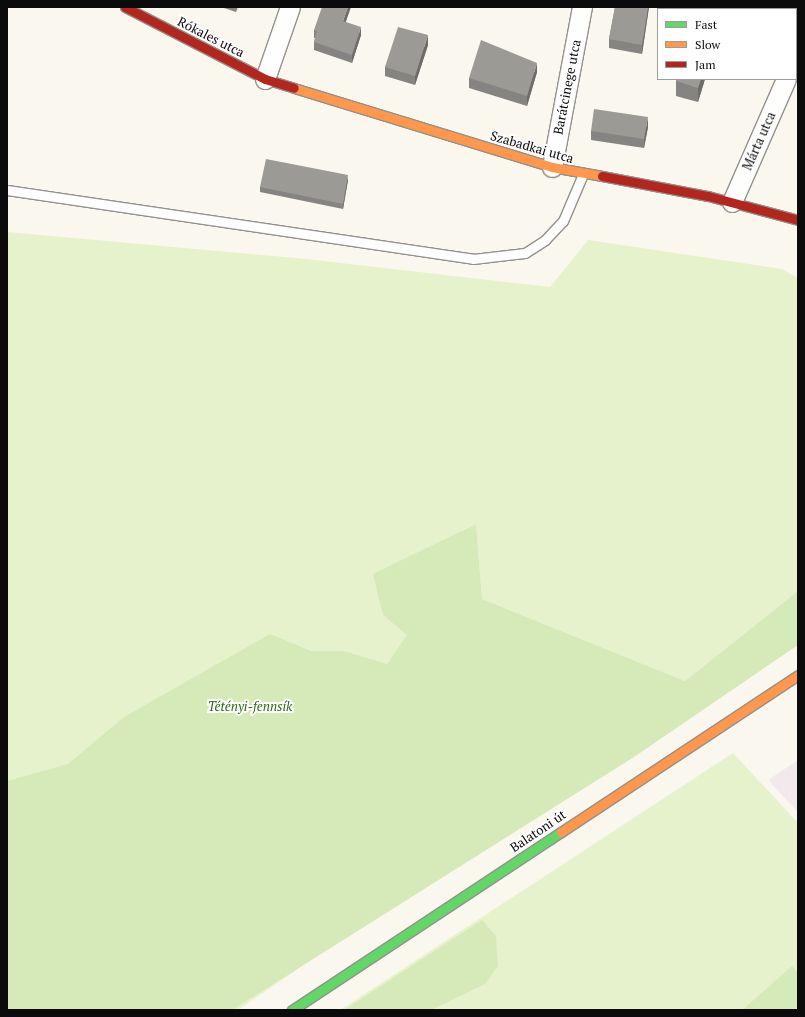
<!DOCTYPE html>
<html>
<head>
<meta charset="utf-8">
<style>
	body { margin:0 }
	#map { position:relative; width:805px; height:1017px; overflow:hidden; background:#faf7ee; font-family:"PT Serif",serif }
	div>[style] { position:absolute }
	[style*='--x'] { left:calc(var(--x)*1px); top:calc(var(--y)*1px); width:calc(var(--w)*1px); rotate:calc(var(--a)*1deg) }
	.industrial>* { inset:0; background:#f1e9ec }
	.green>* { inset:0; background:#e6f2cc }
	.forest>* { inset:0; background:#d6eab9 }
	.roads { filter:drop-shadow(1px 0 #93918d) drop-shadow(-1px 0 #93918d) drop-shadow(0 1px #93918d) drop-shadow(0 -1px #93918d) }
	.lane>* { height:9px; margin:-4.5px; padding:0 4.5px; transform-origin:4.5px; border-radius:4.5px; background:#fefefc }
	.street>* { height:19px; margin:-9.5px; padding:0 9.5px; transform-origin:9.5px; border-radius:9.5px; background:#fefefc }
	.fast>* { height:9px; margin:-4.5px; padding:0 4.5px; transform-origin:4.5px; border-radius:4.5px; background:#63d668 }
	.slow>* { height:9px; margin:-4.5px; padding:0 4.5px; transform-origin:4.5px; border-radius:4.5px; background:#ff974d }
	.jam>* { height:9px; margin:-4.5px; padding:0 4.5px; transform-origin:4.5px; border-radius:4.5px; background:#b3261e }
	.wall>* { inset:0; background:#868480 }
	.shaded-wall>* { inset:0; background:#6d6c68 }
	.building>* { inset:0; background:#9c9a95 }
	span { translate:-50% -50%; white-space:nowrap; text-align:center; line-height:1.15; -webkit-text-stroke:4px #fff; paint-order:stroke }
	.street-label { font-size:13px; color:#0b0b0b }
	.park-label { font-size:13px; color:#2f6817; font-style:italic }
	.frame { position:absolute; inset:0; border:8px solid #0b0b0b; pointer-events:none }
	.legend { position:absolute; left:657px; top:8px; width:140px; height:72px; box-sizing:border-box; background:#fff; border:1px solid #9d9d9d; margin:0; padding:5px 7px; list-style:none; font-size:12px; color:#0b0b0b }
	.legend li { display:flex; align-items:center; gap:8px; height:20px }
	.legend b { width:20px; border:1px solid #9d9d9d }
</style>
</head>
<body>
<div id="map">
	<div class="industrial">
		<i style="clip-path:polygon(798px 760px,798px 812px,768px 780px)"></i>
	</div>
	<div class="green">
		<i style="clip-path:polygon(7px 232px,306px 259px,550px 287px,588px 240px,782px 269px,798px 278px,798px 591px,685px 681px,482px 599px,476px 524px,462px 530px,471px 605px,429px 879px,238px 1010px,7px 1010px)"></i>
		<i style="clip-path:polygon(733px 753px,798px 823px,798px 1010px,340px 1010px)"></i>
	</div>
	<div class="forest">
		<i style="clip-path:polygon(476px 524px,482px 599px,685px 681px,798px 591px,798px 645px,634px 757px,232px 1010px,7px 1010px,7px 781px,68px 764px,124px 717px,270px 634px,311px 651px,344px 651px,387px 664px,407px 635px,383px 615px,373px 574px)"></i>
		<i style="clip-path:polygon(482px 920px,496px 936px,498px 966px,485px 984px,431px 1010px,344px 1010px)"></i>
		<i style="clip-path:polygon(792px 966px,798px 972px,798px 1010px,742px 1010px)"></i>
	</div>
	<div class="roads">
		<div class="lane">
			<i style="--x:7;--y:190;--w:471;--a:8.4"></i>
			<i style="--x:473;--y:259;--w:52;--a:-6.6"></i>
			<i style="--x:525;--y:253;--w:24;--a:-33"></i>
			<i style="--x:545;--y:240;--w:26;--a:-47"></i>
			<i style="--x:563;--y:221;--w:51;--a:-66.9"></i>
		</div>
		<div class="street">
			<i style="--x:796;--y:57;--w:4;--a:-63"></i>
			<i style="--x:265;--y:79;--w:76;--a:-70.9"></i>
			<i style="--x:552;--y:167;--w:163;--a:-79.4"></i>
			<i style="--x:732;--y:202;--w:134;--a:-66.3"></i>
		</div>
		<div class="fast">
			<i style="--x:292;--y:1010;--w:323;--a:-33.5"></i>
		</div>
		<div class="slow">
			<i style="--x:294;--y:88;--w:270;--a:17"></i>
			<i style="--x:552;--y:167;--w:51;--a:10.2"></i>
			<i style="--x:561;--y:832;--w:284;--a:-33.5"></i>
		</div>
		<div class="jam">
			<i style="--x:125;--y:7;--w:157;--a:27.2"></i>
			<i style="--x:265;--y:79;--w:30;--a:17"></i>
			<i style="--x:602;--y:176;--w:108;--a:10.7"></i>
			<i style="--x:708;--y:196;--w:93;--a:14.9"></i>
		</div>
	</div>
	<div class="wall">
		<i style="clip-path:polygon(221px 7px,238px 7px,236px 12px)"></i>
		<i style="clip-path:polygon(615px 7px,649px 7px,642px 54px,609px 48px,609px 39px)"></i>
		<i style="clip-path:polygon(672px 7px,767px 7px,766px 9px,671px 9px)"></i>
		<i style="clip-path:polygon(346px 22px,361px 35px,352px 63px,314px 50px,314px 42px,315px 38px,314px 38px,314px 30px)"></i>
		<i style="clip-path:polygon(428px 45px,415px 85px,385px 76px,385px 67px)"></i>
		<i style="clip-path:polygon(658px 49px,658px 65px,657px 65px,657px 51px)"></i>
		<i style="clip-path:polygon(537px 72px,527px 106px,469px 88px,469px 78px)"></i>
		<i style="clip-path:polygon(705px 79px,698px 102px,676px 96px,676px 81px)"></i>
		<i style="clip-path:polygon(648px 127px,644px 148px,591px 140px,591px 131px)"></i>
		<i style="clip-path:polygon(348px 180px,343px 209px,260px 192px,260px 187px)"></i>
	</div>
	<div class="shaded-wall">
		<i style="clip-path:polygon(348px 7px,351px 7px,343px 30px,343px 21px)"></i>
		<i style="clip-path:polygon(648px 7px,649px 7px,642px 54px,642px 45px)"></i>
		<i style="clip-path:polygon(738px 7px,743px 7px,743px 9px,737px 9px)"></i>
		<i style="clip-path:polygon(762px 7px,767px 7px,766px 9px,762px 9px)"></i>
		<i style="clip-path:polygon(361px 27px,361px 35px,352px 63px,352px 55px)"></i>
		<i style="clip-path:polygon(428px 35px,428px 45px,415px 85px,415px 76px)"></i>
		<i style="clip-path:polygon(537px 63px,537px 72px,527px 106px,527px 96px)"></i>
		<i style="clip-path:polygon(701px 79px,705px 79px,698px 102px,698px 88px)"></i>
		<i style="clip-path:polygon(648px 117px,648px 127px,644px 148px,644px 139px)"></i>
		<i style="clip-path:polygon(348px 175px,348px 180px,343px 209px,343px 204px)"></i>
	</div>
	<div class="building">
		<i style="clip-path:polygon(322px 7px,348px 7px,343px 21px,361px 27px,352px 55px,314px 42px,317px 31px,314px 30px)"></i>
		<i style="clip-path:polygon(615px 7px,648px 7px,642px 45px,609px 39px)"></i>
		<i style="clip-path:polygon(672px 7px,721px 7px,721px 9px,671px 9px)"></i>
		<i style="clip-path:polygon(729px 7px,738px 7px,737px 9px,734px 9px)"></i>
		<i style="clip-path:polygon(398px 27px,428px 35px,415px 76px,385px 67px)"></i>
		<i style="clip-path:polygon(481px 40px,537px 63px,527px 96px,469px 78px)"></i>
		<i style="clip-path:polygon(676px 79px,701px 79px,698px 88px,676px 81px)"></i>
		<i style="clip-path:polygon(594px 109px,648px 117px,644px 139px,591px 131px)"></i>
		<i style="clip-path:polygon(266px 159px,348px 175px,343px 204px,260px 187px)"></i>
	</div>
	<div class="street-label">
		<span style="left:211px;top:37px;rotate:27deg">Rókales utca</span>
		<span style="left:567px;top:87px;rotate:-79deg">Barátcinege utca</span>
		<span style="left:759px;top:141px;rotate:-66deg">Márta utca</span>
		<span style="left:532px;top:147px;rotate:16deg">Szabadkai utca</span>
		<span style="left:538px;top:831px;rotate:-34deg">Balatoni út</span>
	</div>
	<div class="park-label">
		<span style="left:250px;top:706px">Tétényi-fennsík</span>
	</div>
	<div class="frame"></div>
	<ul class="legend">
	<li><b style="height:5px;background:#63d668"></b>Fast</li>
	<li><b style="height:5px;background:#ff974d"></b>Slow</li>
	<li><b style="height:5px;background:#b3261e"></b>Jam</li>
	</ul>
</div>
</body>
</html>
